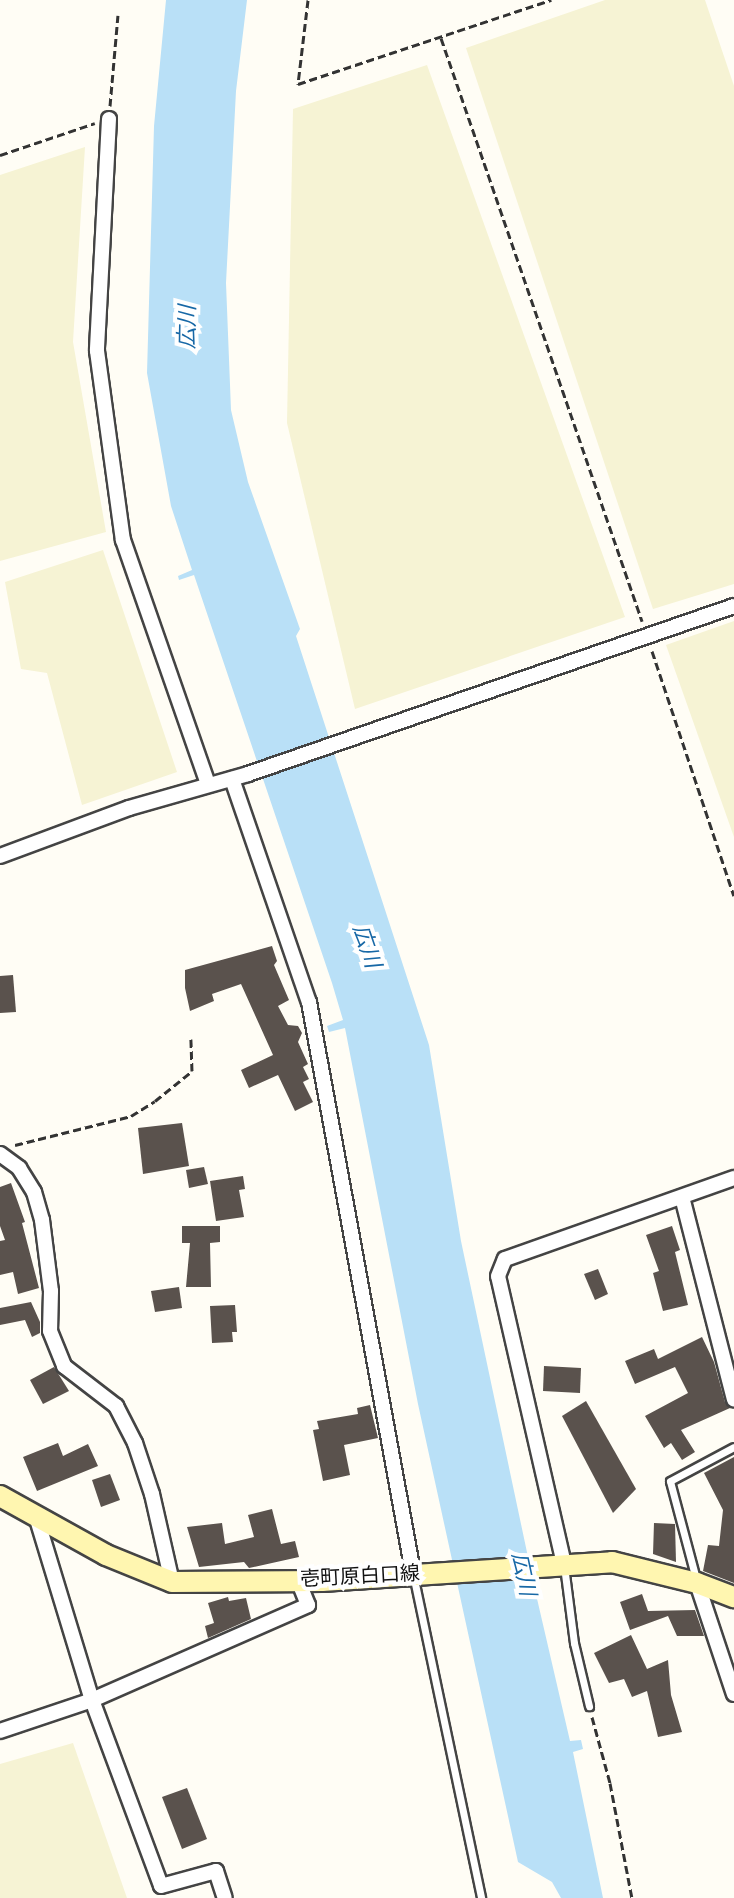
<!DOCTYPE html>
<html>
<head>
<meta charset="utf-8">
<style>
	body { margin:0 }
	#map { position:relative; width:734px; height:1898px; overflow:hidden; background:#fffdf5; font-family:"Roboto Serif","Noto Sans JP",serif }
	div>[style] { position:absolute }
	[style*='--x'] { left:calc(var(--x)*1px); top:calc(var(--y)*1px); width:calc(var(--w)*1px); rotate:calc(var(--a)*1deg) }
	.farmland>* { inset:0; background:#f6f3d4 }
	.water>* { inset:0; background:#b9e0f7 }
	.building>* { inset:0; background:#5a524d }
	.path>* { height:3px; margin-top:-1.5px; transform-origin:0; background:repeating-linear-gradient(90deg,#333 0 8px,transparent 0 12px) }
	.roads { filter:drop-shadow(2px 0 #444) drop-shadow(-2px 0 #444) drop-shadow(0 2px #444) drop-shadow(0 -2px #444) }
	.service>* { height:7px; margin:-3.5px; padding:0 3.5px; transform-origin:3.5px; border-radius:3.5px; background:#fff }
	.minor>* { height:14px; margin:-7px; padding:0 7px; transform-origin:7px; border-radius:7px; background:#fff }
	.secondary>* { height:20px; margin:-10px; padding:0 10px; transform-origin:10px; border-radius:10px; background:#fff6b0 }
	span { translate:-50% -50%; white-space:nowrap; text-align:center; line-height:1.15; -webkit-text-stroke:8px #fff; paint-order:stroke }
	.street-label { font-size:20px; color:#111 }
	.water-label { font-size:22px; color:#1768a6; font-style:italic }
</style>
</head>
<body>
<div id="map">
	<div class="farmland">
		<i style="clip-path:polygon(605px 0,705px 0,734px 86px,734px 584px,653px 609px,466px 48px)"></i>
		<i style="clip-path:polygon(427px 65px,625px 617px,355px 709px,287px 423px,293px 109px)"></i>
		<i style="clip-path:polygon(85px 147px,73px 342px,106px 532px,0 561px,0 175px)"></i>
		<i style="clip-path:polygon(103px 550px,177px 772px,82px 805px,47px 673px,21px 669px,5px 582px)"></i>
		<i style="clip-path:polygon(734px 621px,734px 837px,666px 645px)"></i>
		<i style="clip-path:polygon(73px 1743px,127px 1898px,0 1898px,0 1764px)"></i>
	</div>
	<div class="water">
		<i style="clip-path:polygon(166px 0,247px 0,236px 91px,226px 283px,231px 410px,248px 482px,300px 629px,296px 636px,429px 1045px,461px 1241px,535px 1590px,570px 1741px,581px 1740px,583px 1749px,573px 1752px,603px 1898px,561px 1898px,552px 1882px,518px 1862px,418px 1404px,345px 1028px,329px 1032px,327px 1026px,343px 1020px,332px 983px,194px 575px,179px 580px,178px 576px,192px 570px,171px 506px,147px 373px,154px 126px)"></i>
	</div>
	<div class="building">
		<i style="clip-path:polygon(272px 946px,277px 961px,274px 965px,289px 1000px,278px 1006px,288px 1025px,298px 1026px,302px 1033px,298px 1042px,308px 1064px,303px 1067px,309px 1079px,303px 1082px,313px 1102px,295px 1111px,278px 1075px,249px 1088px,241px 1070px,273px 1055px,241px 984px,212px 994px,214px 1001px,190px 1011px,185px 988px,185px 970px)"></i>
		<i style="clip-path:polygon(13px 975px,16px 1012px,0 1013px,0 976px)"></i>
		<i style="clip-path:polygon(182px 1123px,189px 1166px,143px 1174px,138px 1128px)"></i>
		<i style="clip-path:polygon(204px 1167px,208px 1184px,189px 1188px,186px 1170px)"></i>
		<i style="clip-path:polygon(243px 1176px,245px 1189px,239px 1190px,244px 1217px,216px 1221px,210px 1181px)"></i>
		<i style="clip-path:polygon(11px 1183px,25px 1222px,22px 1223px,39px 1288px,18px 1294px,13px 1272px,0 1275px,0 1241px,5px 1240px,0 1226px,0 1187px)"></i>
		<i style="clip-path:polygon(182px 1226px,220px 1226px,220px 1242px,210px 1243px,211px 1287px,186px 1287px,190px 1243px,182px 1243px)"></i>
		<i style="clip-path:polygon(672px 1226px,680px 1250px,675px 1252px,688px 1305px,663px 1311px,653px 1273px,659px 1271px,646px 1235px)"></i>
		<i style="clip-path:polygon(598px 1269px,608px 1294px,595px 1300px,584px 1274px)"></i>
		<i style="clip-path:polygon(179px 1287px,182px 1308px,155px 1312px,151px 1291px)"></i>
		<i style="clip-path:polygon(31px 1302px,40px 1322px,40px 1333px,32px 1337px,25px 1320px,0 1325px,0 1308px)"></i>
		<i style="clip-path:polygon(235px 1305px,237px 1332px,232px 1332px,233px 1342px,212px 1343px,210px 1306px)"></i>
		<i style="clip-path:polygon(702px 1337px,714px 1362px,725px 1402px,730px 1408px,681px 1430px,695px 1452px,682px 1460px,671px 1443px,664px 1448px,645px 1416px,688px 1393px,675px 1367px,635px 1384px,625px 1361px,654px 1349px,658px 1359px)"></i>
		<i style="clip-path:polygon(544px 1366px,581px 1368px,580px 1393px,543px 1391px)"></i>
		<i style="clip-path:polygon(54px 1367px,69px 1391px,43px 1404px,30px 1380px)"></i>
		<i style="clip-path:polygon(586px 1401px,636px 1489px,613px 1513px,562px 1416px)"></i>
		<i style="clip-path:polygon(370px 1405px,378px 1438px,344px 1445px,350px 1475px,323px 1481px,313px 1430px,319px 1429px,317px 1421px,358px 1414px,357px 1408px)"></i>
		<i style="clip-path:polygon(58px 1443px,63px 1456px,88px 1444px,98px 1466px,37px 1491px,23px 1457px)"></i>
		<i style="clip-path:polygon(734px 1457px,734px 1583px,703px 1571px,708px 1545px,719px 1546px,723px 1510px,704px 1473px)"></i>
		<i style="clip-path:polygon(110px 1474px,120px 1500px,101px 1507px,92px 1480px)"></i>
		<i style="clip-path:polygon(272px 1509px,281px 1544px,295px 1541px,299px 1557px,249px 1568px,244px 1562px,199px 1567px,187px 1527px,222px 1523px,225px 1544px,254px 1537px,248px 1515px)"></i>
		<i style="clip-path:polygon(654px 1523px,675px 1524px,676px 1562px,653px 1554px)"></i>
		<i style="clip-path:polygon(642px 1594px,648px 1611px,695px 1610px,704px 1636px,677px 1636px,668px 1616px,630px 1630px,620px 1602px)"></i>
		<i style="clip-path:polygon(228px 1597px,229px 1601px,246px 1598px,251px 1619px,208px 1638px,205px 1626px,214px 1623px,208px 1603px)"></i>
		<i style="clip-path:polygon(631px 1635px,647px 1669px,668px 1660px,671px 1695px,682px 1732px,658px 1737px,647px 1691px,632px 1697px,624px 1679px,609px 1683px,594px 1653px)"></i>
		<i style="clip-path:polygon(187px 1788px,207px 1839px,182px 1849px,162px 1797px)"></i>
	</div>
	<div class="path">
		<i style="--x:308;--y:0;--w:85;--a:96.8"></i>
		<i style="--x:298;--y:84;--w:267;--a:-18.4"></i>
		<i style="--x:441;--y:38;--w:617;--a:70.98"></i>
		<i style="--x:110;--y:106;--w:91;--a:-85"></i>
		<i style="--x:0;--y:155;--w:100;--a:-18.6"></i>
		<i style="--x:652;--y:651;--w:258;--a:71.5"></i>
		<i style="--x:15;--y:1145;--w:120;--a:-14"></i>
		<i style="--x:131;--y:1116;--w:28;--a:-32"></i>
		<i style="--x:155;--y:1101;--w:48;--a:-39"></i>
		<i style="--x:192;--y:1071;--w:32;--a:-92"></i>
		<i style="--x:592;--y:1717;--w:68;--a:74.7"></i>
		<i style="--x:610;--y:1783;--w:117;--a:79.2"></i>
	</div>
	<div class="roads">
		<div class="service">
			<i style="--x:564;--y:1566;--w:78;--a:82.6"></i>
			<i style="--x:574;--y:1643;--w:65;--a:76.6"></i>
			<i style="--x:414;--y:1579;--w:326;--a:78.1"></i>
			<i style="--x:696;--y:1579;--w:101;--a:-104.9"></i>
			<i style="--x:670;--y:1481;--w:72;--a:-28"></i>
		</div>
		<div class="minor">
			<i style="--x:109;--y:119;--w:232;--a:93"></i>
			<i style="--x:97;--y:351;--w:191;--a:82.2"></i>
			<i style="--x:123;--y:540;--w:258;--a:70.8"></i>
			<i style="--x:232;--y:779;--w:236;--a:71"></i>
			<i style="--x:309;--y:1002;--w:579;--a:79.66"></i>
			<i style="--x:0;--y:856;--w:138;--a:-20.4"></i>
			<i style="--x:129;--y:808;--w:124;--a:-15.9"></i>
			<i style="--x:248;--y:774;--w:514;--a:-19.07"></i>
			<i style="--x:0;--y:1154;--w:24;--a:36"></i>
			<i style="--x:19;--y:1168;--w:28;--a:58"></i>
			<i style="--x:34;--y:1192;--w:29;--a:74"></i>
			<i style="--x:42;--y:1220;--w:72;--a:82.8"></i>
			<i style="--x:51;--y:1291;--w:40;--a:91.4"></i>
			<i style="--x:50;--y:1331;--w:38;--a:68"></i>
			<i style="--x:64;--y:1366;--w:66;--a:37.6"></i>
			<i style="--x:116;--y:1406;--w:42;--a:62.8"></i>
			<i style="--x:135;--y:1443;--w:54;--a:71.6"></i>
			<i style="--x:152;--y:1494;--w:90;--a:77.2"></i>
			<i style="--x:682;--y:1197;--w:209;--a:75.6"></i>
			<i style="--x:36;--y:1516;--w:192;--a:73.1"></i>
			<i style="--x:92;--y:1700;--w:198;--a:69.6"></i>
			<i style="--x:161;--y:1886;--w:57;--a:-15.3"></i>
			<i style="--x:216;--y:1871;--w:28;--a:72"></i>
			<i style="--x:564;--y:1564;--w:295;--a:-102.9"></i>
			<i style="--x:498;--y:1276;--w:18;--a:-68"></i>
			<i style="--x:505;--y:1259;--w:243;--a:-19.5"></i>
			<i style="--x:697;--y:1583;--w:117;--a:71.6"></i>
			<i style="--x:0;--y:1731;--w:97;--a:-18.6"></i>
			<i style="--x:92;--y:1700;--w:236;--a:-23.7"></i>
			<i style="--x:308;--y:1605;--w:27;--a:-112"></i>
		</div>
		<div class="secondary">
			<i style="--x:0;--y:1496;--w:121;--a:29.1"></i>
			<i style="--x:106;--y:1555;--w:71;--a:22.2"></i>
			<i style="--x:172;--y:1582;--w:150;--a:-0.4"></i>
			<i style="--x:322;--y:1581;--w:291;--a:-3.7"></i>
			<i style="--x:612;--y:1562;--w:88;--a:13.9"></i>
			<i style="--x:697;--y:1583;--w:40;--a:21"></i>
		</div>
	</div>
	<div class="street-label">
		<span style="left:360px;top:1576px;rotate:-3deg">壱町原白口線</span>
	</div>
	<div class="water-label">
		<span style="left:187px;top:327px;rotate:-89deg">広川</span>
		<span style="left:367px;top:946px;rotate:71deg">広川</span>
		<span style="left:524px;top:1574px;rotate:78deg">広川</span>
	</div>
</div>
</body>
</html>
